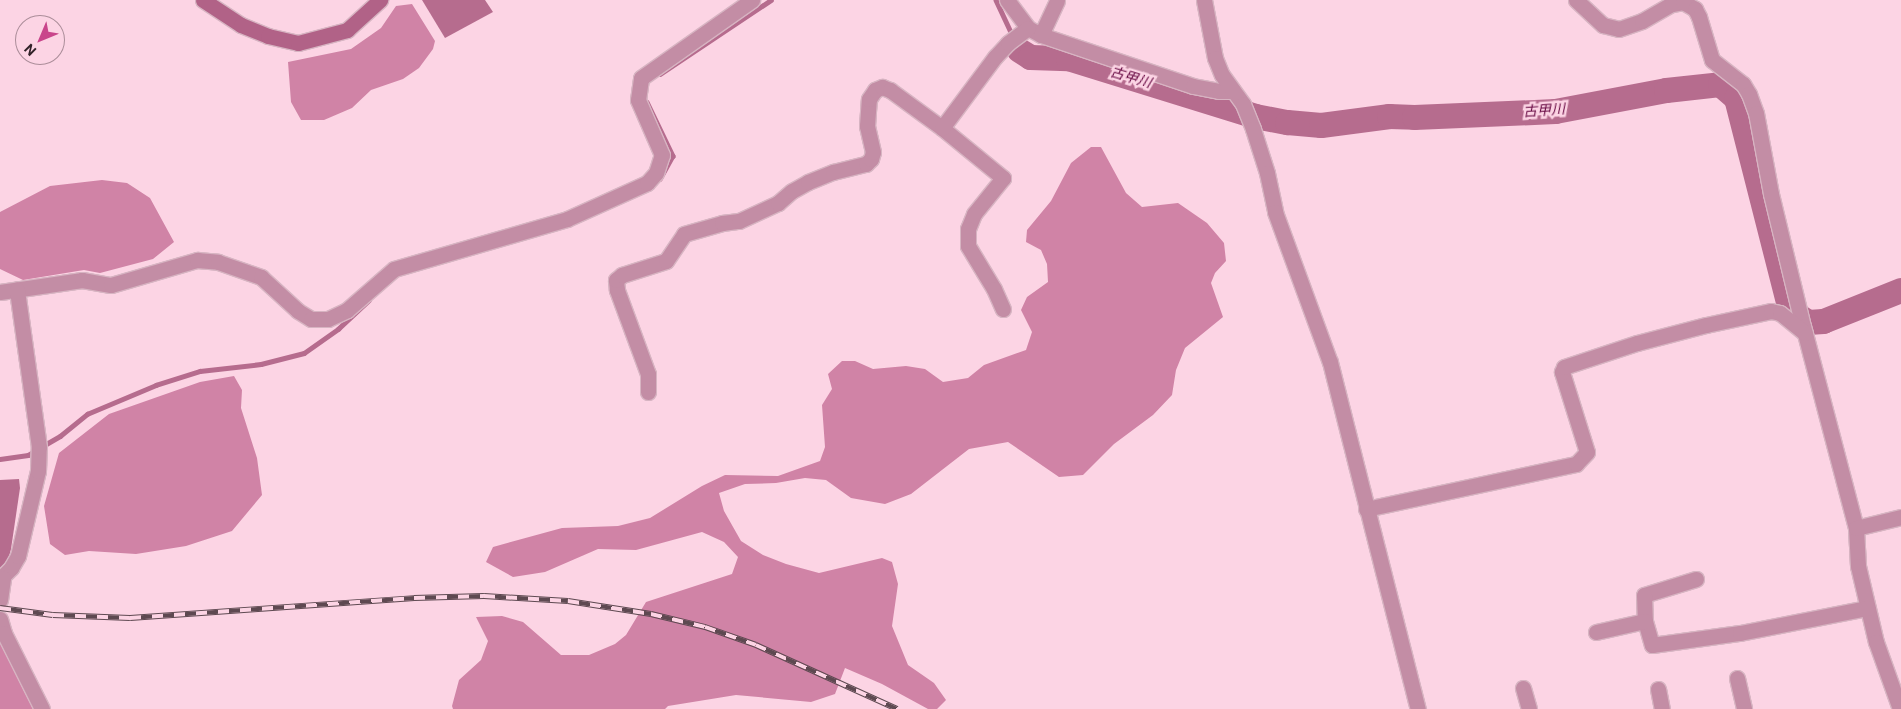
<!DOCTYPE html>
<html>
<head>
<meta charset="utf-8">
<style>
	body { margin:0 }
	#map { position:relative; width:1901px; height:709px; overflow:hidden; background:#fcd4e4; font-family:Roboto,"Noto Sans JP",sans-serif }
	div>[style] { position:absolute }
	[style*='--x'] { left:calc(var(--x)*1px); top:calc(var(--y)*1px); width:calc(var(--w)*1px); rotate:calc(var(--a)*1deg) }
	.forest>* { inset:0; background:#d083a6 }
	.water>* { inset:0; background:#b66c8e }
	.stream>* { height:4.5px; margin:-2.25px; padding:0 2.25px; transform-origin:2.25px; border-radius:2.25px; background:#b66c8e }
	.river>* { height:25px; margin:-12.5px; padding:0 12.5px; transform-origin:12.5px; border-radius:12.5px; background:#b66c8e }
	.roads { filter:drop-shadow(1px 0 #d7b4c2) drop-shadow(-1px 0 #d7b4c2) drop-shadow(0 1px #d7b4c2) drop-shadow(0 -1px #d7b4c2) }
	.street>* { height:15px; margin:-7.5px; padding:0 7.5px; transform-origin:7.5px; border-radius:7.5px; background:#c38da5 }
	.secondary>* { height:15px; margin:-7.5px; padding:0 7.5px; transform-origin:7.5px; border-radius:7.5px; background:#b16287 }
	.rail>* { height:5.5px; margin-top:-2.75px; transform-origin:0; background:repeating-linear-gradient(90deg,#fcd4e4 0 11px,#5e4951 0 22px); box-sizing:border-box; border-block:1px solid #5e4951 }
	span { translate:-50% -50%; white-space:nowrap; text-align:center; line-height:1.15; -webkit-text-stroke:5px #fcd4e4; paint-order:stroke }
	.water-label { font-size:14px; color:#61013c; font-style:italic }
	.north { position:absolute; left:15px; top:15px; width:50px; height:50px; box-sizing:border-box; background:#fcd4e4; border:1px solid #ab8d99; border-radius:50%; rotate:225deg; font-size:14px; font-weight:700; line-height:20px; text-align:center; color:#312228 }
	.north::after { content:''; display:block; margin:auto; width:18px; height:22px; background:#c9458b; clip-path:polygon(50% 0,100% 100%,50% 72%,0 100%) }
</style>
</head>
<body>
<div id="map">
	<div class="forest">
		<i style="clip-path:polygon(412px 4px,435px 41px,433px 49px,419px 68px,403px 79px,371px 90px,352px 108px,324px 120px,301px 120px,291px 102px,288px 62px,351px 49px,381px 28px,396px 6px)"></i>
		<i style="clip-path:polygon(1091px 147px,1101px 147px,1126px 193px,1142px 207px,1178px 203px,1207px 223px,1224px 243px,1226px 261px,1215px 273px,1211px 283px,1223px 317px,1185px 348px,1176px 370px,1172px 395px,1153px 415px,1114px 444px,1083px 475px,1059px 477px,1008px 442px,969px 449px,911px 494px,885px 504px,851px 498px,826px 480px,805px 478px,776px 483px,745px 484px,719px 493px,724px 511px,741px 541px,763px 555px,786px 564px,819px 573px,882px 558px,892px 562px,898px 584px,892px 626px,908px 665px,934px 683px,946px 700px,937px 709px,928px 709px,882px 684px,845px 668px,835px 694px,811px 702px,736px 695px,668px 706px,665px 709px,453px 709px,452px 706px,459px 680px,481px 660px,488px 641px,476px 617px,502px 616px,523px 622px,561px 655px,589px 655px,615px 644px,626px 635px,646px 602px,732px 574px,738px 557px,724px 542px,702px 532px,636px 550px,598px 549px,545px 572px,513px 577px,486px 562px,493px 547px,562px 528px,618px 526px,650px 518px,702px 486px,725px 475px,778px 476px,820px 461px,825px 447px,822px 405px,832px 389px,828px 374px,842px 361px,855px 361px,873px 369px,906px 366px,925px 369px,943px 382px,968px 378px,984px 365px,1026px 350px,1032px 332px,1021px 310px,1027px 297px,1048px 282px,1047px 264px,1041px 250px,1026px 242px,1027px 230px,1051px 201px,1071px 163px)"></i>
		<i style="clip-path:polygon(102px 180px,127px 183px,150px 198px,174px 242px,153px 259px,100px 273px,84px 270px,23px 280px,0 269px,0 212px,50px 186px)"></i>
		<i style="clip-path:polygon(234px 376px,242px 390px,241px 408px,257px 458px,262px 495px,232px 531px,186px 546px,136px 554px,89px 551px,65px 555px,50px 544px,44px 506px,59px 453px,109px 414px,200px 382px)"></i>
		<i style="clip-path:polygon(0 637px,21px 685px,33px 709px,0 709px)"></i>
	</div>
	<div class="water">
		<i style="clip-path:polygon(422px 0,485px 0,493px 12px,445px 38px)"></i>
		<i style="clip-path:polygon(19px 479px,20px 488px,11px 549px,8px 560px,0 568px,0 480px)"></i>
	</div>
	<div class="stream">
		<i style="--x:996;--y:0;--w:38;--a:65"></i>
		<i style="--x:660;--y:74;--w:133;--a:-33.7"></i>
		<i style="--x:647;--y:102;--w:60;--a:64.3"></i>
		<i style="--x:673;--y:156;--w:26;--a:119"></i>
		<i style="--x:41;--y:447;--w:22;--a:-30"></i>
		<i style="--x:60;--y:436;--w:35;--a:-39"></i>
		<i style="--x:87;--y:414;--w:75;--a:-22.8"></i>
		<i style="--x:156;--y:385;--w:46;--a:-17.7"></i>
		<i style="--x:200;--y:371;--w:61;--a:-6.5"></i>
		<i style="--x:261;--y:364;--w:44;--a:-14.3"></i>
		<i style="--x:304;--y:353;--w:42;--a:-35.2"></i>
		<i style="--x:338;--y:329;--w:42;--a:-43.1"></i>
		<i style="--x:0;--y:459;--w:28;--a:-8"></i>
		<i style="--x:28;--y:455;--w:8;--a:-30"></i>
	</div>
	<div class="river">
		<i style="--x:1019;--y:50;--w:13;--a:32"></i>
		<i style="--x:1030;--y:57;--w:38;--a:2"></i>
		<i style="--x:1068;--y:58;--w:196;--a:17.2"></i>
		<i style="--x:1255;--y:116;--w:33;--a:11"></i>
		<i style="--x:1287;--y:122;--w:34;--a:5"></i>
		<i style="--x:1321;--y:125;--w:69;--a:-7.5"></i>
		<i style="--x:1389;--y:116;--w:25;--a:2"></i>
		<i style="--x:1414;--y:117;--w:141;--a:-2.4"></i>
		<i style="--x:1555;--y:111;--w:113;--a:-10.7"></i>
		<i style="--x:1666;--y:90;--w:54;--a:-6.3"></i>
		<i style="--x:1720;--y:84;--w:21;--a:41"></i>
		<i style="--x:1736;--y:98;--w:219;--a:75.7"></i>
		<i style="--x:1790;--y:310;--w:22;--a:34"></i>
		<i style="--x:1808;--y:322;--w:15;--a:-4"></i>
		<i style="--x:1823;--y:321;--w:84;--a:-21.7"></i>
	</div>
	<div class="roads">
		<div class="street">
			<i style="--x:1007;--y:0;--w:35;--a:53"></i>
			<i style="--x:1028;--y:28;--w:15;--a:28"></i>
			<i style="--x:1041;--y:35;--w:160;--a:18.5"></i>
			<i style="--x:1193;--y:86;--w:26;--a:11"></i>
			<i style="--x:1219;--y:91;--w:14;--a:0"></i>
			<i style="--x:1204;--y:0;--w:59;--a:79.3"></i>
			<i style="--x:1215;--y:58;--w:18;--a:68"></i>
			<i style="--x:1222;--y:75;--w:36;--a:54"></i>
			<i style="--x:1243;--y:104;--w:27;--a:68"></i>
			<i style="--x:1253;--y:129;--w:46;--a:72.3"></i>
			<i style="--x:1267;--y:173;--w:40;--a:78"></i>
			<i style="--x:1275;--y:212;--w:160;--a:69.9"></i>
			<i style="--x:1330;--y:362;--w:358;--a:75.8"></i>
			<i style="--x:1576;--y:0;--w:37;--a:43"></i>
			<i style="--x:1603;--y:25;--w:16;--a:14"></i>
			<i style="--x:1619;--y:29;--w:24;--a:-19"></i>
			<i style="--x:1642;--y:21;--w:34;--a:-30"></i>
			<i style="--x:1672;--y:4;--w:11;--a:-10"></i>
			<i style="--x:1683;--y:2;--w:14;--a:30"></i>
			<i style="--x:1695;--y:9;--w:9;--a:63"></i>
			<i style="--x:1699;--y:17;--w:45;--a:73.2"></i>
			<i style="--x:1712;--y:60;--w:39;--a:38"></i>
			<i style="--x:1743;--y:84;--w:12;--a:59"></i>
			<i style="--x:1749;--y:94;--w:20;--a:70"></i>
			<i style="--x:1756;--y:113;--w:82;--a:79.5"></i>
			<i style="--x:1771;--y:194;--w:136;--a:76.4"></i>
			<i style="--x:1803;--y:326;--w:209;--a:75.3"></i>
			<i style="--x:1856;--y:528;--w:38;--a:87"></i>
			<i style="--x:1858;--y:566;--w:78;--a:76.7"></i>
			<i style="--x:1876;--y:642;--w:71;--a:70.3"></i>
			<i style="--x:1041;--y:35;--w:38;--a:-65"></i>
			<i style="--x:942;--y:128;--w:79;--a:39.3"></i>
			<i style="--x:1003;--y:178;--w:46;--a:128.9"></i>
			<i style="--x:974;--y:214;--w:16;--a:112"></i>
			<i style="--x:968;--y:229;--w:17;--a:90"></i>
			<i style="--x:968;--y:246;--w:50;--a:58.8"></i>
			<i style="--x:994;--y:289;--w:22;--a:66"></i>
			<i style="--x:0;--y:292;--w:83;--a:-8.3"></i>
			<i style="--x:82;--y:280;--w:29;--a:10"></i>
			<i style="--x:111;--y:285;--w:90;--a:-16.2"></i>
			<i style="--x:197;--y:260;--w:21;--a:5"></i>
			<i style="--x:218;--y:262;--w:46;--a:19.2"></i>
			<i style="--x:261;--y:277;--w:50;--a:42.6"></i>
			<i style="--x:298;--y:311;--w:15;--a:32"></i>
			<i style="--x:311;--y:319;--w:17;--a:0"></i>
			<i style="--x:328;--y:319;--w:21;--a:-25"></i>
			<i style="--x:347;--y:310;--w:62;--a:-41.1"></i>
			<i style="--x:394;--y:269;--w:180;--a:-16.1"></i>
			<i style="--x:567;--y:219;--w:88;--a:-24.2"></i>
			<i style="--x:647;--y:183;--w:13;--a:-48"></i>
			<i style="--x:656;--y:173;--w:19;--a:-72"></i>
			<i style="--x:662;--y:155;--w:60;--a:-113.6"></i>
			<i style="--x:638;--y:100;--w:22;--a:-82"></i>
			<i style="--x:641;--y:78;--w:136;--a:-35.1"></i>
			<i style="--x:648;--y:392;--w:18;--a:-90"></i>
			<i style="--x:648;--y:374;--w:90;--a:-110.3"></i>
			<i style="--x:617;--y:290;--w:10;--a:-96"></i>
			<i style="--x:616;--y:280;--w:8;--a:-40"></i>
			<i style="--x:622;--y:275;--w:46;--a:-17.7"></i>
			<i style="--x:666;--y:261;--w:32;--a:-56"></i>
			<i style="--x:684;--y:234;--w:40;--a:-16"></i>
			<i style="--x:722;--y:223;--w:17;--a:-7"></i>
			<i style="--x:739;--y:221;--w:43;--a:-24.8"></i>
			<i style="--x:778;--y:203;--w:18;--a:-41"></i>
			<i style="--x:792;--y:191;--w:18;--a:-29"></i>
			<i style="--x:808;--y:182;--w:27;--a:-22"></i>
			<i style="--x:833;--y:172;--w:34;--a:-14"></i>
			<i style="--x:866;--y:164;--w:7;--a:-45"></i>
			<i style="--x:871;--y:159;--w:7;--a:-74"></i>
			<i style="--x:873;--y:152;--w:27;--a:-103"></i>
			<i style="--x:867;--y:126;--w:27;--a:-86"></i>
			<i style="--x:869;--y:99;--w:11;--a:-56"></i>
			<i style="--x:875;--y:90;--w:8;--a:-23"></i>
			<i style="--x:882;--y:87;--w:9;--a:21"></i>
			<i style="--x:890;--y:90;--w:64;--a:36.2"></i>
			<i style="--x:942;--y:128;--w:89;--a:-53.3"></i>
			<i style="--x:995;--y:57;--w:19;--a:-47"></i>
			<i style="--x:1008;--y:43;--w:25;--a:-37"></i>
			<i style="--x:1366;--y:509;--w:215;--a:-12.1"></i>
			<i style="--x:1576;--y:464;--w:16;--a:-47"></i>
			<i style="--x:1587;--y:452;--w:84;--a:-107.4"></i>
			<i style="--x:1562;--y:372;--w:5;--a:-68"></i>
			<i style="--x:1564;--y:367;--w:77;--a:-18.2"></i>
			<i style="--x:1637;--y:343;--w:71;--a:-14.6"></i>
			<i style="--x:1706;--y:325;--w:66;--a:-12.2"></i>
			<i style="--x:1771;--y:311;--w:9;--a:13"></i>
			<i style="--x:1780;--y:313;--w:32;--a:39"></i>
			<i style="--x:1856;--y:528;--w:46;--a:-13.7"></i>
			<i style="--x:0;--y:579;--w:16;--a:-45"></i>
			<i style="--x:11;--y:568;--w:14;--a:-60"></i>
			<i style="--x:18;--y:556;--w:87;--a:-76.8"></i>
			<i style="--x:38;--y:471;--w:24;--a:-88"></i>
			<i style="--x:39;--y:447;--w:159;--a:-98"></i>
			<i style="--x:1696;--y:579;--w:54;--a:162.9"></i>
			<i style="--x:1644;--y:595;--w:26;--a:88"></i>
			<i style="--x:1645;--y:621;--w:25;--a:74"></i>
			<i style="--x:1652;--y:645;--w:89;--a:-7.8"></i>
			<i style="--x:1740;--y:633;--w:130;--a:-11.1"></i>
			<i style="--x:0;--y:600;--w:22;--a:-82"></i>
			<i style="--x:0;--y:619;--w:15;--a:74"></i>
			<i style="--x:4;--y:633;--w:85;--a:63.4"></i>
			<i style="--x:1596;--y:632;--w:50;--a:-12.7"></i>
			<i style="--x:1737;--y:678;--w:32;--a:77"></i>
			<i style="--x:1523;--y:688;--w:22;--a:74"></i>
			<i style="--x:1658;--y:689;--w:20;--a:79"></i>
		</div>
		<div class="secondary">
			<i style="--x:203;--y:0;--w:45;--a:33.3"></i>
			<i style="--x:241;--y:25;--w:29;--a:22"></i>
			<i style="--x:268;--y:36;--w:31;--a:13"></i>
			<i style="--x:298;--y:43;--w:51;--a:-14.9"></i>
			<i style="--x:347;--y:30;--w:45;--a:-42.3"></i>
		</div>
	</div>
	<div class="rail">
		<i style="--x:0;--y:608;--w:53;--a:7.5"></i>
		<i style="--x:53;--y:615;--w:77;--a:2.2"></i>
		<i style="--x:130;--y:618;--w:285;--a:-4"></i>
		<i style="--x:414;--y:598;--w:70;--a:-1.6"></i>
		<i style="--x:484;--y:596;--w:84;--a:3.4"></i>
		<i style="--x:568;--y:601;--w:84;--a:8.9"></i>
		<i style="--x:651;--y:614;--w:56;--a:13.5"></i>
		<i style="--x:705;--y:627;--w:54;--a:19.4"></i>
		<i style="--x:756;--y:645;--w:155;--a:24.4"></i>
	</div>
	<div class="water-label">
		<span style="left:1131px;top:77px;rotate:17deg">古甲川</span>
		<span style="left:1544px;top:110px;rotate:-4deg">古甲川</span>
	</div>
	<div class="north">N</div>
</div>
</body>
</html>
